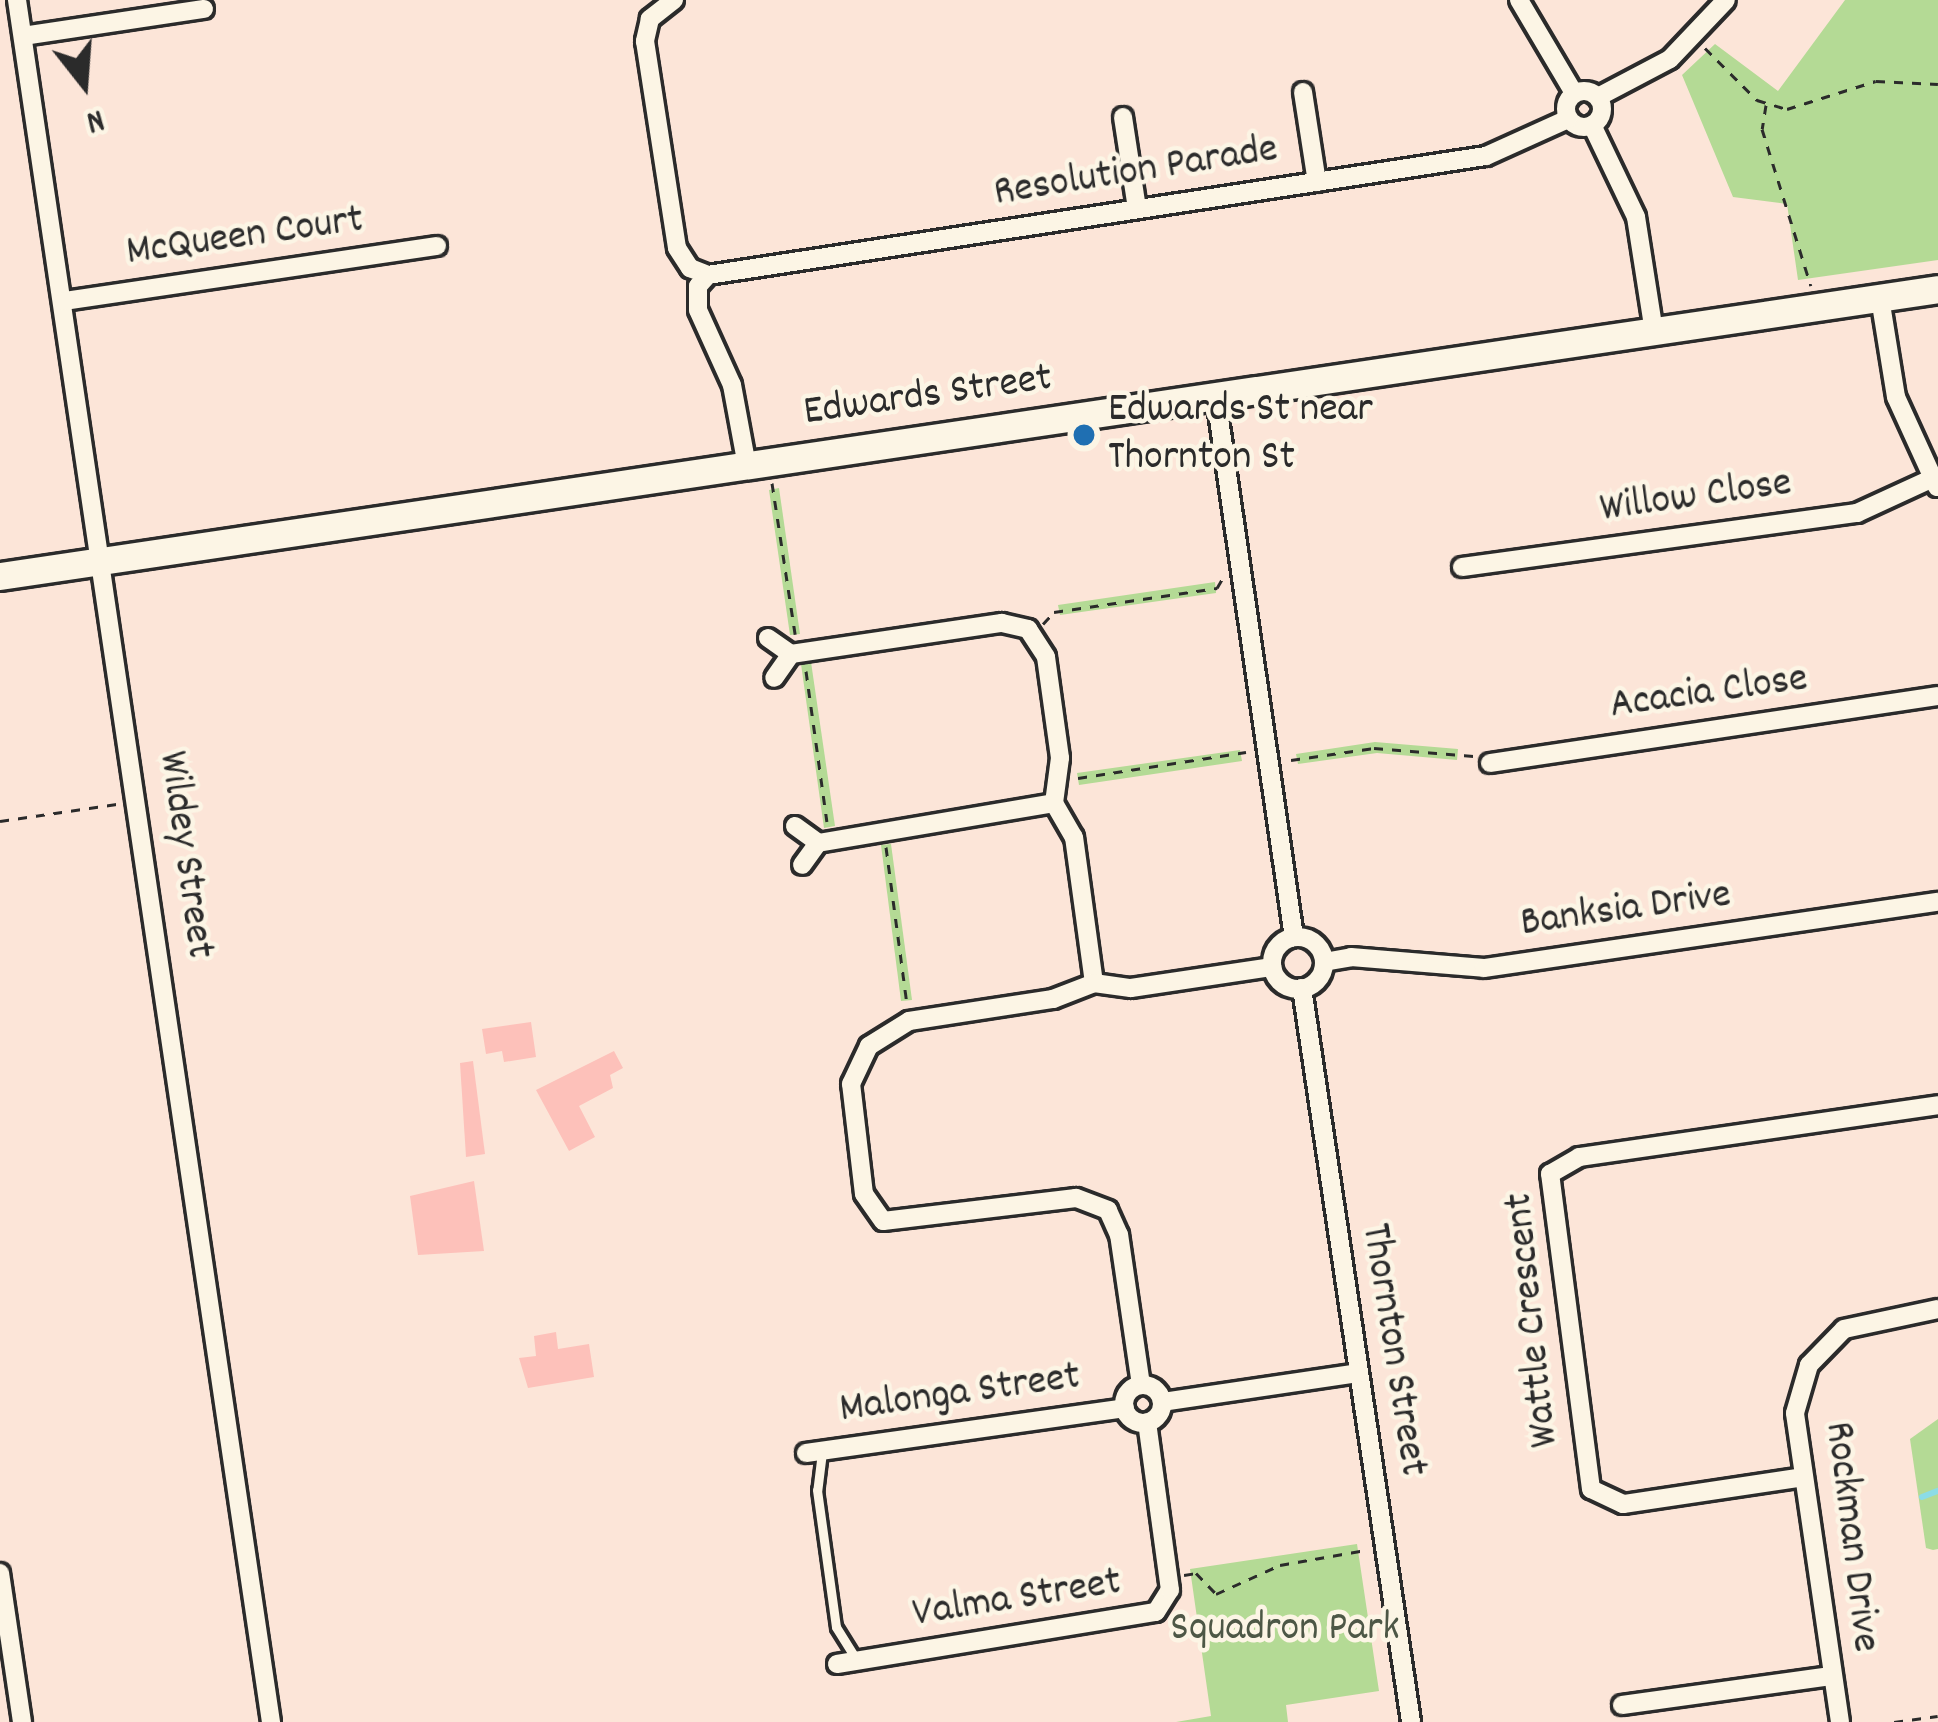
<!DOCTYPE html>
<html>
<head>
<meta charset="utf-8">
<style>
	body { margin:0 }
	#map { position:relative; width:1938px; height:1722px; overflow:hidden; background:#fce5d8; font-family:Dekko,sans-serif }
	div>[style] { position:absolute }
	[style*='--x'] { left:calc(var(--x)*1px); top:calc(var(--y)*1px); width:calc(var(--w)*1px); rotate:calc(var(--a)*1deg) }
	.green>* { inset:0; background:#b4da95 }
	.stream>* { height:6px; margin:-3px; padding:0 3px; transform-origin:3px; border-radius:3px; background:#8bdce6 }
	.building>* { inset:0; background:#fdc1ba }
	.path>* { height:3px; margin-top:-1.5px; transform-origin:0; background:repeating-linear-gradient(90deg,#2b2b2b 0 9px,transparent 0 18px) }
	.roads { filter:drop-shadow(3px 0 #2b2b2b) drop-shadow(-3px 0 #2b2b2b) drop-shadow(0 3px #2b2b2b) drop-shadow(0 -3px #2b2b2b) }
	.lane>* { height:9px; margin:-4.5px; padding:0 4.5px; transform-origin:4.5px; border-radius:4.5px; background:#fcf5e5 }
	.street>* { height:18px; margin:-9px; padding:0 9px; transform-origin:9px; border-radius:9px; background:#fcf5e5 }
	.street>.ring { margin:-9px; padding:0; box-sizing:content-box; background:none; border:18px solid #fcf5e5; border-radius:50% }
	.secondary>* { height:27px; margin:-13.5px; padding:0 13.5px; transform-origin:13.5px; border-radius:13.5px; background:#fcf5e5 }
	.dots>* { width:33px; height:33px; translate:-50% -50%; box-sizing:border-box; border:6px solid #fcf5e5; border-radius:50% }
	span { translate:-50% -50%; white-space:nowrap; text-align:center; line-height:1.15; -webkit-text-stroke:9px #fcf5e5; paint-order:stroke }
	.street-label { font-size:42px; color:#2b2b2b }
	.poi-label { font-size:42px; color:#2b2b2b }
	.left { translate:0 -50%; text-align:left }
	.park-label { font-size:42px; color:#4d5746 }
	.north { position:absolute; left:24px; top:24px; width:120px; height:120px; -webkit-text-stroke:9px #fcf5e5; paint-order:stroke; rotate:163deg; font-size:33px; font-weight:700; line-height:48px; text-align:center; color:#2b2b2b }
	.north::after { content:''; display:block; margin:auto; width:42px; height:54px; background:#2b2b2b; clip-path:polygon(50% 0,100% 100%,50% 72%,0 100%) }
</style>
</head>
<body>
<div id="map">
	<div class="green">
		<i style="clip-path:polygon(1845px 0,1938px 0,1938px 260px,1798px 280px,1787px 204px,1733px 197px,1682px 75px,1715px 44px,1778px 91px)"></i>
		<i style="clip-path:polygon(779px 488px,800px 634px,790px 635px,769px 490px)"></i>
		<i style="clip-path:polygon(1215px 582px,1216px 593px,1060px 615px,1058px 605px)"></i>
		<i style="clip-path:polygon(811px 662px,835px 826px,824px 828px,801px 664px)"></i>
		<i style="clip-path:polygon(1375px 742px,1458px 749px,1457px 760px,1377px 753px,1298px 764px,1296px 754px)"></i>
		<i style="clip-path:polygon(1240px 750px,1242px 761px,1079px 785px,1077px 773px)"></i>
		<i style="clip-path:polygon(891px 844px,912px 1000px,901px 1001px,881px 845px)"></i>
		<i style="clip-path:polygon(1938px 1419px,1938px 1549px,1933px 1550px,1926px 1548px,1910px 1439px)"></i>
		<i style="clip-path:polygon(1357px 1544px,1379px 1691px,1286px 1705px,1288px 1722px,1176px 1722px,1211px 1716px,1190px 1569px)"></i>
	</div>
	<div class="stream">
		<i style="--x:1922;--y:1497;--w:17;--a:-21"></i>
	</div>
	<div class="building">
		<i style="clip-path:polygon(531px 1022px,536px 1057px,504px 1062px,502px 1051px,486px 1054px,482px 1029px)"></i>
		<i style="clip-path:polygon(614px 1051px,623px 1068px,610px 1075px,613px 1088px,579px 1106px,595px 1137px,569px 1151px,536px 1090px)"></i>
		<i style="clip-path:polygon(473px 1061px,485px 1154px,466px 1157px,460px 1063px)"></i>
		<i style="clip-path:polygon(474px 1181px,484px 1251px,418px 1255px,410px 1196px)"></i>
		<i style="clip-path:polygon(556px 1332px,558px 1349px,589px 1344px,594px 1377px,528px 1388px,519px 1358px,536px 1356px,534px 1336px)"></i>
	</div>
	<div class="path">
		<i style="--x:1705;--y:48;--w:74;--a:45"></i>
		<i style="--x:1757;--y:100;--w:31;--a:17"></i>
		<i style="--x:1787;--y:109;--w:93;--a:-17.5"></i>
		<i style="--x:1876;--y:81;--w:62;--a:2.8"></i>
		<i style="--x:1766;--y:105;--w:24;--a:99"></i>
		<i style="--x:1762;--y:129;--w:164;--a:72.7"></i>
		<i style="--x:772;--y:483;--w:153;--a:81.3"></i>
		<i style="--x:1043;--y:624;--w:16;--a:-47"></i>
		<i style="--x:1054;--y:612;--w:165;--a:-8.4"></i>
		<i style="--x:1217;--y:588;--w:14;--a:-60"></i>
		<i style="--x:806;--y:671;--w:152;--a:82.1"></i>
		<i style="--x:1291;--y:760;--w:84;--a:-8.2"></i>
		<i style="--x:1374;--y:748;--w:100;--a:4.6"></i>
		<i style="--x:1078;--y:778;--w:170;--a:-8.8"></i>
		<i style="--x:0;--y:821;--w:118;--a:-8.3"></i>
		<i style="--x:886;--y:847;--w:158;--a:82.4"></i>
		<i style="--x:1184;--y:1575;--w:12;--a:-9"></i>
		<i style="--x:1196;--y:1573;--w:29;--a:46"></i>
		<i style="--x:1216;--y:1594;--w:70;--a:-24.4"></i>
		<i style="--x:1280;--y:1565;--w:87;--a:-9.9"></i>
		<i style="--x:1894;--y:1722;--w:44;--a:-7.8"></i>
	</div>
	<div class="roads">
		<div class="lane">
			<i style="--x:822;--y:1452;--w:38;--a:97"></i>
			<i style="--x:817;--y:1490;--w:138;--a:82.1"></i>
			<i style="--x:836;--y:1627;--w:40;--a:58"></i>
		</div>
		<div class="street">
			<i style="--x:17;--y:0;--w:1741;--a:81.61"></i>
			<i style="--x:674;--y:0;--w:31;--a:142"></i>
			<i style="--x:650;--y:19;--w:23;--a:103"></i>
			<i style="--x:645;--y:41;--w:209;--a:81.2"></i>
			<i style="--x:677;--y:248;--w:24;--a:57"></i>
			<i style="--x:690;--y:268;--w:19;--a:21"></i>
			<i style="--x:708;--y:275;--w:15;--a:132"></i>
			<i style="--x:698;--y:286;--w:24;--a:90"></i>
			<i style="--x:698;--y:310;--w:82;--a:65.6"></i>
			<i style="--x:732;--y:385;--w:82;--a:79.5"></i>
			<i style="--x:1519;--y:0;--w:108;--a:59.4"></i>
			<i style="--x:23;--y:36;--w:183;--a:-8.5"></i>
			<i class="ring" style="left:1566px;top:91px;width:18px;height:18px"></i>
			<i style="--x:1303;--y:92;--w:91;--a:81.2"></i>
			<i style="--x:1598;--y:97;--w:81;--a:-27.8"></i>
			<i style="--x:1670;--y:59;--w:81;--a:-46.5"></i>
			<i style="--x:1123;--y:117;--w:93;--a:81.3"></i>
			<i style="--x:1592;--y:125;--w:102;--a:64.4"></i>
			<i style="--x:1636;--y:217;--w:116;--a:81.1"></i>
			<i style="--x:708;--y:275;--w:787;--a:-8.7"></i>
			<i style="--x:1486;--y:156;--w:90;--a:-24.3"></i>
			<i style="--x:1880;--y:298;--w:100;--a:80.8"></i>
			<i style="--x:1896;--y:397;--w:99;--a:65.5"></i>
			<i style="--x:64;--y:301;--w:377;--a:-8.4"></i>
			<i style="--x:1216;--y:398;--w:545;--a:81.77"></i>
			<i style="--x:1462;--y:567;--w:399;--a:-7.8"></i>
			<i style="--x:1857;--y:513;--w:84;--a:-24.7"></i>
			<i style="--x:768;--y:638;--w:28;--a:35"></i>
			<i style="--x:791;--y:654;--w:29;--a:125"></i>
			<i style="--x:791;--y:654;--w:213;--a:-8.4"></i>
			<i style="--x:1002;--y:623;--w:27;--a:13"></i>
			<i style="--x:1028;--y:629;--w:33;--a:57"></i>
			<i style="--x:1046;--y:657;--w:102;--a:82.1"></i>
			<i style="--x:1060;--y:758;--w:45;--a:97.6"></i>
			<i style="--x:1490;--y:763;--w:453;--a:-8.5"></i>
			<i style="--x:1054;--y:803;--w:39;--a:60"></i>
			<i style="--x:1074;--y:837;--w:147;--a:82.2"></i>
			<i style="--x:795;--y:826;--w:29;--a:36"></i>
			<i style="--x:818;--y:843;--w:27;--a:126"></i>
			<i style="--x:818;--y:843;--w:239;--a:-9.6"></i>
			<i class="ring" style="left:1272px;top:937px;width:34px;height:34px"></i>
			<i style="--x:1324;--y:962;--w:27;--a:-10"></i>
			<i style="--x:1351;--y:957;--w:133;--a:4.7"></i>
			<i style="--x:1484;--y:968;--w:459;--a:-8.3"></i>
			<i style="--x:1302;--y:988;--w:742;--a:81.55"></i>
			<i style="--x:1141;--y:1385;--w:152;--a:-98.3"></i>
			<i style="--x:1119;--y:1235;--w:27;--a:-114"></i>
			<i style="--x:1108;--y:1210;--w:34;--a:-159"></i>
			<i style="--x:1076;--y:1198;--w:194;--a:173.2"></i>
			<i style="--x:883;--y:1221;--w:33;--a:-125"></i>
			<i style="--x:864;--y:1194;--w:111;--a:-96.7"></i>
			<i style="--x:851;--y:1084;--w:42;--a:-64.7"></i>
			<i style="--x:869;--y:1046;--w:47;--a:-32"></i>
			<i style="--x:909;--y:1021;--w:146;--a:-8.7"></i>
			<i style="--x:1053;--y:999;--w:44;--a:-21.3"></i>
			<i style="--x:1094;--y:983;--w:37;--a:8"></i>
			<i style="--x:1131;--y:988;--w:143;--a:-8.5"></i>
			<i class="ring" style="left:1124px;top:1385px;width:20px;height:20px"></i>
			<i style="--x:1162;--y:1402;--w:199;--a:-8.4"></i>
			<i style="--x:806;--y:1453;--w:322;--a:-8"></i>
			<i style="--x:1804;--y:1477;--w:183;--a:171.5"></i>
			<i style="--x:1623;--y:1504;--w:35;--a:-155"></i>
			<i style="--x:1591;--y:1489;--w:318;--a:-97.4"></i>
			<i style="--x:1550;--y:1174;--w:34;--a:-30"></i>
			<i style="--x:1579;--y:1157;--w:363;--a:-8.2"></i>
			<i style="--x:0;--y:1573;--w:151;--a:81.6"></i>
			<i style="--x:837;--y:1664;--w:323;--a:-9.3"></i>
			<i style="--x:1156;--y:1612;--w:26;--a:-58"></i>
			<i style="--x:1170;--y:1590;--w:169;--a:-97.8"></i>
			<i style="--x:1622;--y:1705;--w:211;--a:-7.9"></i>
			<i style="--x:1840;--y:1722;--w:312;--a:-98.3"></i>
			<i style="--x:1795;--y:1413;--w:50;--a:-73.7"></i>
			<i style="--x:1809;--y:1365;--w:50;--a:-45.8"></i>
			<i style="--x:1844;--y:1329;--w:96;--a:-12"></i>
		</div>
		<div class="secondary">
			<i style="--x:0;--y:576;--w:1959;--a:-8.42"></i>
		</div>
	</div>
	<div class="dots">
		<i style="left:1084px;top:435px;background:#1f6fb2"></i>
	</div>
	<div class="street-label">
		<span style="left:1136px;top:173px;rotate:-9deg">Resolution Parade</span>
		<span style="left:245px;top:238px;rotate:-8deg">McQueen Court</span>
		<span style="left:928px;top:397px;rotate:-8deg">Edwards Street</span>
		<span style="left:1696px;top:498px;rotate:-8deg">Willow Close</span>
		<span style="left:1709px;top:694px;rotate:-8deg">Acacia Close</span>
		<span style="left:184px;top:855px;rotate:82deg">Wildey Street</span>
		<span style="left:1626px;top:911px;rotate:-8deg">Banksia Drive</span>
		<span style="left:1534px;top:1320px;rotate:-96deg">Wattle Crescent</span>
		<span style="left:1392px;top:1350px;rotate:81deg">Thornton Street</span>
		<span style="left:960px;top:1395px;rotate:-8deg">Malonga Street</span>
		<span style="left:1850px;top:1537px;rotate:83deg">Rockman Drive</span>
		<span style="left:1017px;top:1600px;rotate:-9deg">Valma Street</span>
	</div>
	<div class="poi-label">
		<span class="left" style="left:1108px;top:435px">Edwards St near<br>Thornton St</span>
	</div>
	<div class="park-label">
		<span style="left:1285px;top:1630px">Squadron Park</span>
	</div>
	<div class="north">N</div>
</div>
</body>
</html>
